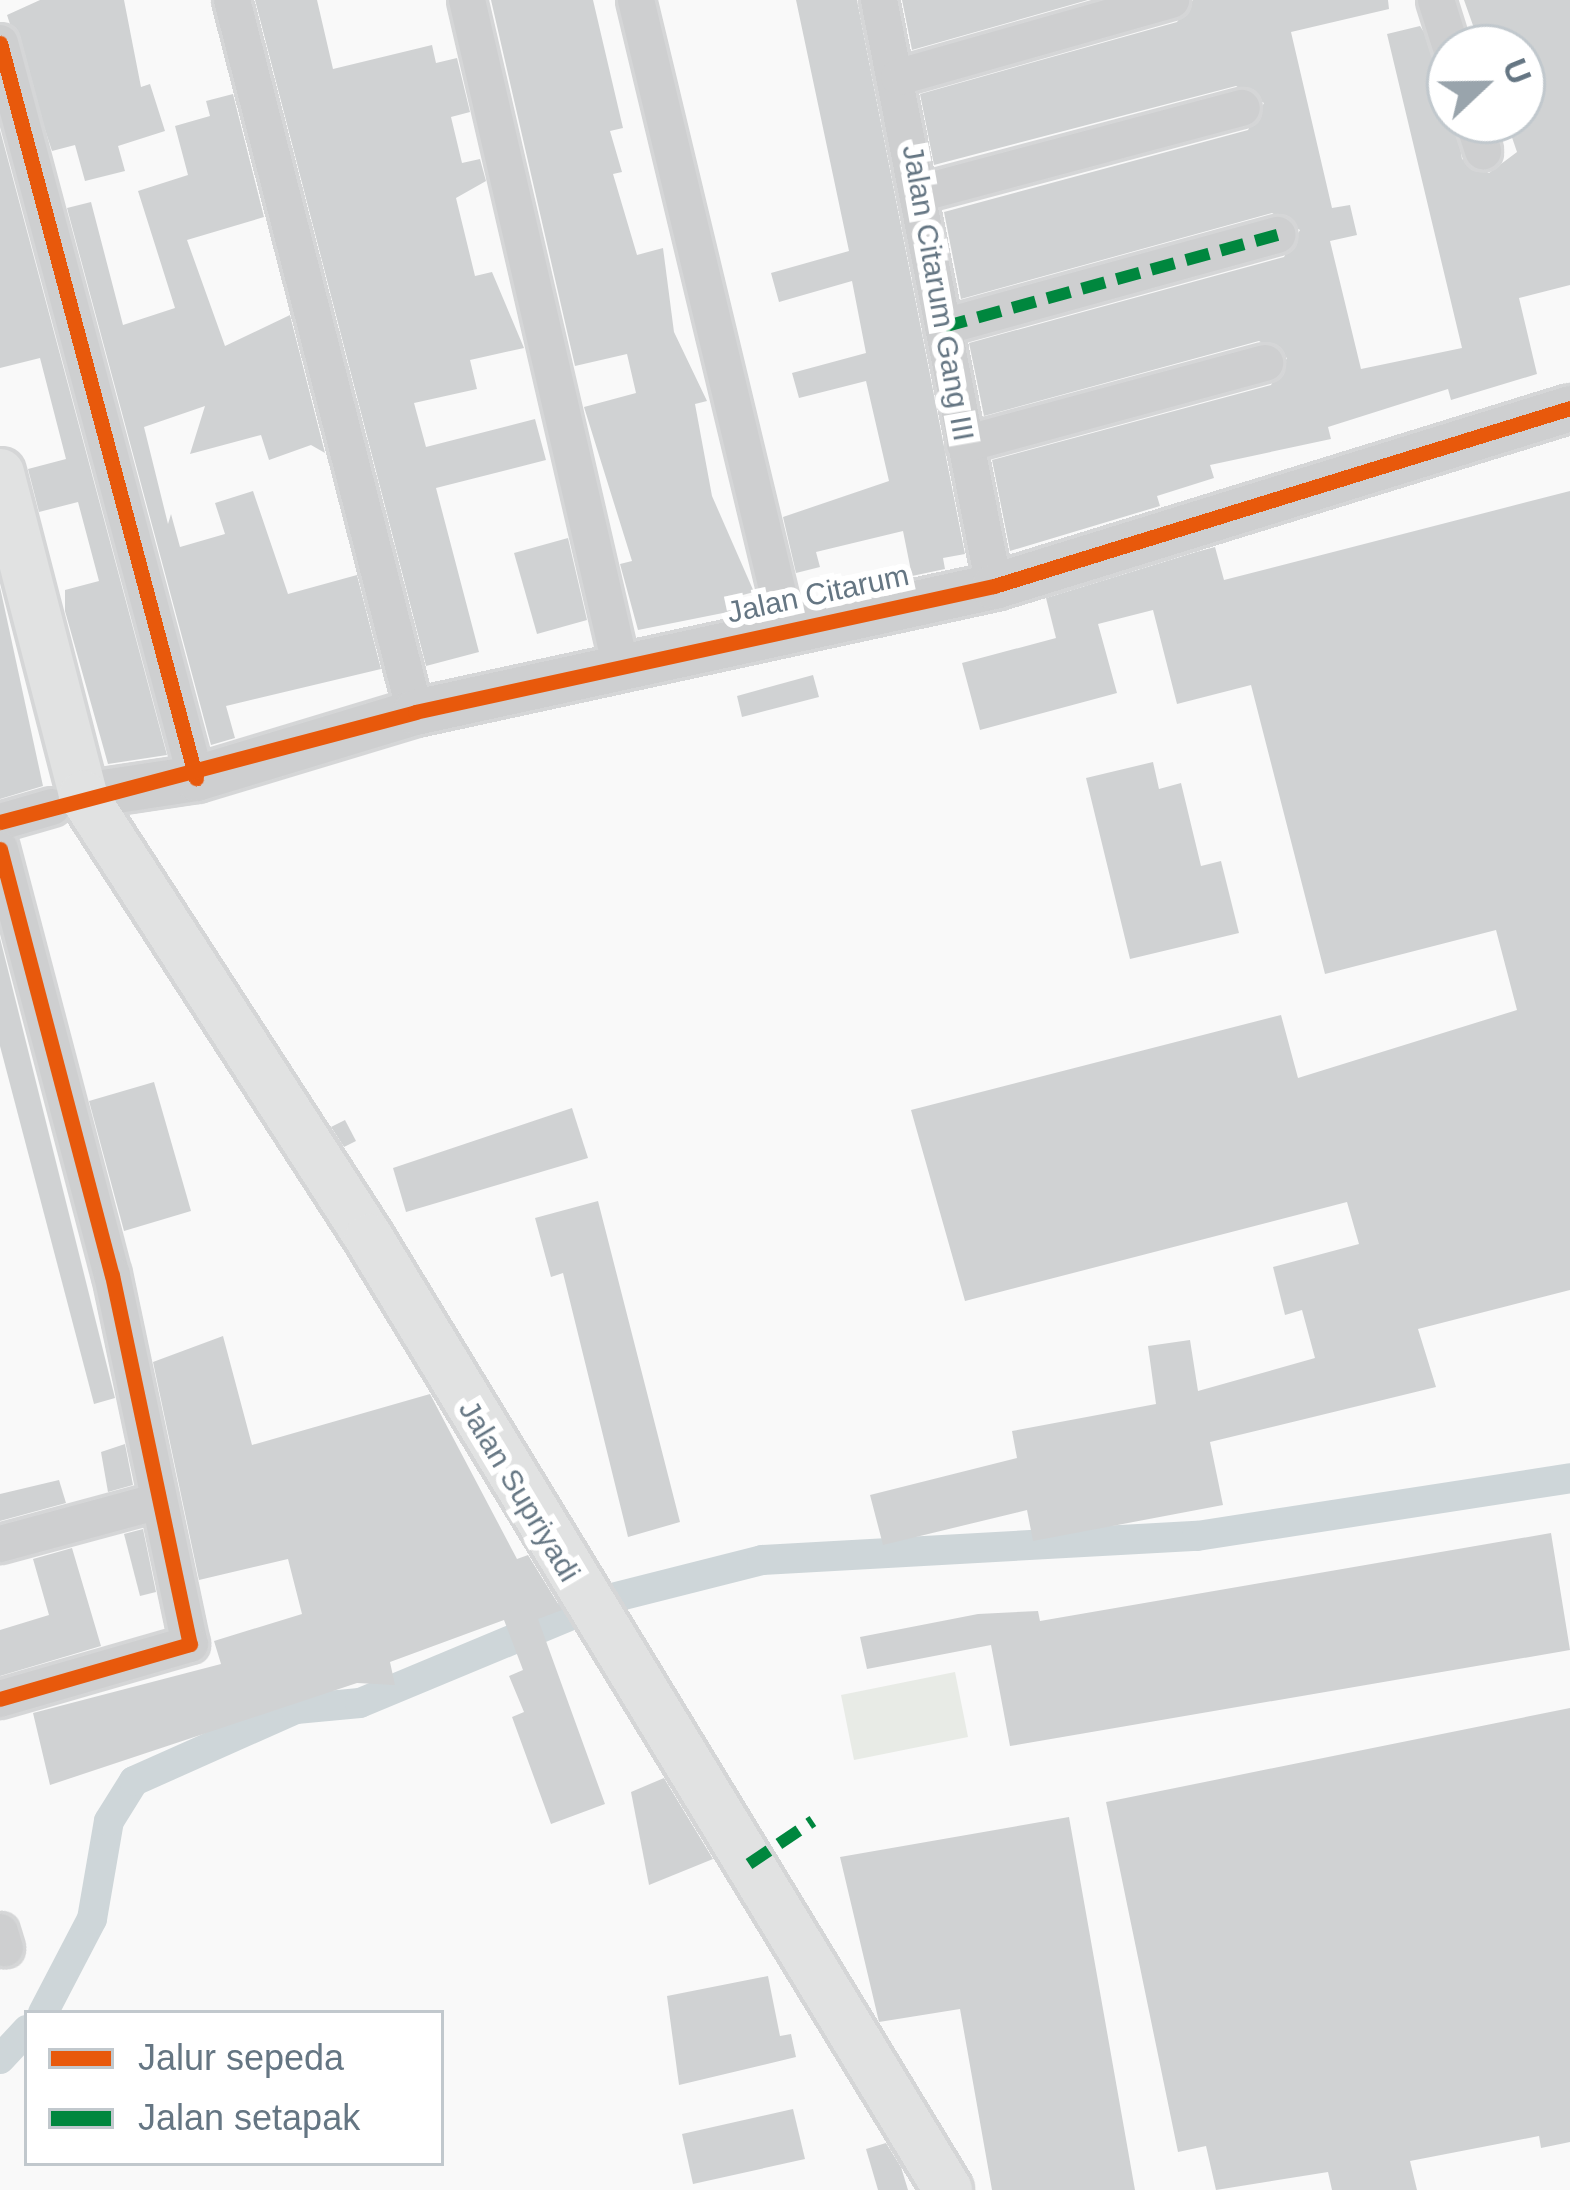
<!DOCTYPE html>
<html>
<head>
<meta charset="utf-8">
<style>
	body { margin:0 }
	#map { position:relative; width:1570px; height:2190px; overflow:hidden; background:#f9f9f9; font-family:Arial,sans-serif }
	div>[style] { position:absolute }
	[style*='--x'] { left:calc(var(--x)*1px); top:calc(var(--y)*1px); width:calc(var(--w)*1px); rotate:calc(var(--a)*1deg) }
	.green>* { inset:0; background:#e8ebe6 }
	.canal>* { height:30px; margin:-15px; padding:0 15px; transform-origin:15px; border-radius:15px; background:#ced6d9 }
	.building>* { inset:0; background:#d0d2d3 }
	.roads { filter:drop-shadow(3px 0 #d5d6d7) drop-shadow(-3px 0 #d5d6d7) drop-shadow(0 3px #d5d6d7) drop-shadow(0 -3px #d5d6d7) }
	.minor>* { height:36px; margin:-18px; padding:0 18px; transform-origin:18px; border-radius:18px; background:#cecfd0 }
	.tertiary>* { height:45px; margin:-22.5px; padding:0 22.5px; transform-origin:22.5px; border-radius:22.5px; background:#cecfd0 }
	.secondary>* { height:48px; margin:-24px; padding:0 24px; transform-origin:24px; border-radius:24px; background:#e1e2e2 }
	.quiet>* { height:12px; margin-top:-6px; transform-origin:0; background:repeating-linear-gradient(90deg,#00873e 0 24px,transparent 0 36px) }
	.cycleway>* { height:15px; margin:-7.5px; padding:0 7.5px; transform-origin:7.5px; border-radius:7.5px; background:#e8590c }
	span { translate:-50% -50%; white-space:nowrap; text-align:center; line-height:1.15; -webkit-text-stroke:12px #fff; paint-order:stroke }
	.street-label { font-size:30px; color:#657683 }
	.legend { position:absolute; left:24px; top:2010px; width:420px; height:156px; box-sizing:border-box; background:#fff; border:3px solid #c1c8cd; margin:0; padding:15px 21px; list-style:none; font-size:36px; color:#657683 }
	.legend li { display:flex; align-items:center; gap:24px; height:60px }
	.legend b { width:60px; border:3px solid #c1c8cd }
	.north { position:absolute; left:1426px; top:24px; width:120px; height:120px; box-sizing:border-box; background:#fff; border:3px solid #c1c8cd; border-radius:50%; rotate:68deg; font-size:33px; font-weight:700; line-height:48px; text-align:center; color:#657683 }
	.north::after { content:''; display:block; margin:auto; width:42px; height:54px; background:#99a4ac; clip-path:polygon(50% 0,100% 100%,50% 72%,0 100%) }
</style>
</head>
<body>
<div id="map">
	<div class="green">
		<i style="clip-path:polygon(955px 1672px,968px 1737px,854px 1760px,841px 1695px)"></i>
	</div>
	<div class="canal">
		<i style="--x:43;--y:2013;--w:106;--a:-62.5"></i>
		<i style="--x:92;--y:1919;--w:99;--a:-80.2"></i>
		<i style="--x:109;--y:1821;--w:47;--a:-58"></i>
		<i style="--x:134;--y:1781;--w:177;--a:-24"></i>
		<i style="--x:296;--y:1709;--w:64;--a:-5.4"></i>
		<i style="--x:360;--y:1703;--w:273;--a:-22.6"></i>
		<i style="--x:612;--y:1598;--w:155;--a:-14.2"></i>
		<i style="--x:762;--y:1560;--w:436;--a:-3.2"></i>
		<i style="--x:1197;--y:1536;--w:377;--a:-8.8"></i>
		<i style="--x:0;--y:2059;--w:40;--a:-47"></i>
	</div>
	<div class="building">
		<i style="clip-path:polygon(40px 0,124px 0,141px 87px,150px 84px,165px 131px,118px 146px,125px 171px,85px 181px,75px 145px,52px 151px,7px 15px)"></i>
		<i style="clip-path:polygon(255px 0,317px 0,333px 69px,432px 45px,436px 63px,457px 58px,470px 112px,451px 117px,462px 163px,480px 159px,486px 181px,456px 198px,475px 276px,492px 272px,524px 348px,470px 360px,477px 389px,414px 403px,426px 447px,535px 419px,546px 460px,436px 488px,479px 652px,426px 666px)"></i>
		<i style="clip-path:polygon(491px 0,593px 0,623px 128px,610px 131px,622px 172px,613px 174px,637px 255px,663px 248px,674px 332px,707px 401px,695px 404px,712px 496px,754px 592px,739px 596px,743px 609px,638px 630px,620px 564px,632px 561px,584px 407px,636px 393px,627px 354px,575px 366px)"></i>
		<i style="clip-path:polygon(796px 0,857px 0,965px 554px,943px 558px,945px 569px,912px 576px,903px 531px,816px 552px,820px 567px,796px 573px,783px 517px,889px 481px,866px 381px,799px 398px,792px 373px,866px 353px,852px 281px,779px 302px,771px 273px,849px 251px)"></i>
		<i style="clip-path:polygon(902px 0,1088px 0,912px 50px)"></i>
		<i style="clip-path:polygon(1193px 0,1388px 0,1389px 9px,1291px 32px,1332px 208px,1350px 205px,1357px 235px,1330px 241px,1361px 369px,1462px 348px,1387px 34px,1420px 26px,1448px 70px,1462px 159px,1489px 173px,1517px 152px,1506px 120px,1522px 120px,1522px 48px,1481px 48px,1464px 0,1570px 0,1570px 285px,1519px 298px,1537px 374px,1451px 400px,1448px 389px,1328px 427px,1331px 439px,1210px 465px,1214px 478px,1157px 496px,1160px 506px,1010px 551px,992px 460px,1271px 385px,1287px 358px,1259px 341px,984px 416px,969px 343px,1284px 257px,1300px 230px,1272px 213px,961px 299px,944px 212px,1248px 130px,1264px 103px,1236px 86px,934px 165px,920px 94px,1177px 22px)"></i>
		<i style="clip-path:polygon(233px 94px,264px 217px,187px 240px,225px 346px,290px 315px,325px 453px,311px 445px,269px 460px,261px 435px,190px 454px,205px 406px,144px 427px,168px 524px,171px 514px,180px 547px,225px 534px,215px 503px,253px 491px,288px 594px,357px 575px,381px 669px,226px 706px,235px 738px,211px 745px,67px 208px,91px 202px,123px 325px,175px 308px,138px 191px,188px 175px,175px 126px,210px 116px,206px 101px)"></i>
		<i style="clip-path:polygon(0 130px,167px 755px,108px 764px,65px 611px,65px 590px,99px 581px,78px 502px,39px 512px,28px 469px,66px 459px,40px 358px,0 368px)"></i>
		<i style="clip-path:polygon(1570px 491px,1570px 1290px,1418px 1329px,1436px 1387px,1210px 1442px,1223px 1505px,1033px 1541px,1027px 1510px,883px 1545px,870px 1495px,1017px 1458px,1012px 1431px,1156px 1404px,1148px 1346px,1190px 1340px,1198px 1391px,1315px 1358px,1302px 1310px,1285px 1315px,1273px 1267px,1359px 1244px,1347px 1202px,965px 1301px,911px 1110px,1281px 1015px,1298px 1078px,1517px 1010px,1496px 930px,1325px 974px,1251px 685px,1177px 704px,1153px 610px,1098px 624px,1117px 693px,980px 730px,962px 663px,1056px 638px,1046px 598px,1196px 552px,1215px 547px,1224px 580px)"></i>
		<i style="clip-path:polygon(568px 538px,587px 620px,537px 634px,514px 553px)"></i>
		<i style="clip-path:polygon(0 587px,43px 786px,0 799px)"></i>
		<i style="clip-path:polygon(813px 675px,819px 697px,742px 717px,737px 696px)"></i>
		<i style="clip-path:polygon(1153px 762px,1159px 789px,1181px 783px,1201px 866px,1221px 861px,1239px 933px,1130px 959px,1086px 778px)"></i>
		<i style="clip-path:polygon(0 938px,115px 1398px,94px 1404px,0 1046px)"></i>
		<i style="clip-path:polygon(154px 1082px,191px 1211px,124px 1231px,89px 1101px)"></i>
		<i style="clip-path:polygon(572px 1108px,588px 1158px,406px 1212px,393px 1168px)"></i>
		<i style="clip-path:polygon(345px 1120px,356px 1141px,344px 1147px,331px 1127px)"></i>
		<i style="clip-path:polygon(598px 1201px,680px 1522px,628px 1537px,563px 1273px,551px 1277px,535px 1218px)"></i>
		<i style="clip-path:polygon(223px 1336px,252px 1445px,430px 1394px,517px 1559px,528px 1555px,562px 1610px,538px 1619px,605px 1804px,551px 1824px,512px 1717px,524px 1712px,509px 1676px,523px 1670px,504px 1620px,390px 1662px,395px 1685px,357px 1683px,50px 1785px,33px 1713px,221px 1664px,214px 1641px,302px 1614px,288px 1559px,199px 1580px,153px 1362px)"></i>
		<i style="clip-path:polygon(125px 1444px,133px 1485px,108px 1492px,101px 1452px)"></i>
		<i style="clip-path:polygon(59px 1480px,66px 1503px,0 1521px,0 1494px)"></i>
		<i style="clip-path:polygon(143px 1529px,156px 1592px,140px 1596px,124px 1534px)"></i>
		<i style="clip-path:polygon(1551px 1533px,1570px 1650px,1010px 1746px,991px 1645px,867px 1669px,860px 1637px,978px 1614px,1038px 1611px,1040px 1621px)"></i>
		<i style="clip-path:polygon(72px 1548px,101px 1646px,0 1676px,0 1630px,49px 1615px,33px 1559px)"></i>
		<i style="clip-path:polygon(1570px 1708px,1570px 2142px,1541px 2148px,1539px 2136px,1410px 2161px,1417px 2190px,1332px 2190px,1328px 2172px,1216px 2190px,1206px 2146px,1178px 2152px,1106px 1802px)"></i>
		<i style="clip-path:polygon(664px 1778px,713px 1859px,649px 1885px,631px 1792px)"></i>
		<i style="clip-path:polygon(1069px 1817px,1135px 2190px,992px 2190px,960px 2009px,879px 2022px,840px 1857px)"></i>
		<i style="clip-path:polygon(768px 1976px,780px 2036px,791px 2034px,796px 2057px,679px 2085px,667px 1996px)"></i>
		<i style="clip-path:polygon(793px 2109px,805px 2159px,693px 2184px,682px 2134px)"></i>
		<i style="clip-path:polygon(886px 2143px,901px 2167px,908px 2190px,878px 2190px,866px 2149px)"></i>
	</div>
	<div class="roads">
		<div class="minor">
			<i style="--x:232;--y:0;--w:735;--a:75.59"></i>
			<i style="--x:467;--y:0;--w:686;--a:77.02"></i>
			<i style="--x:636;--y:0;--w:644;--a:76.53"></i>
			<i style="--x:879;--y:0;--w:597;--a:78.9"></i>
			<i style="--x:1436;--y:0;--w:50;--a:72.6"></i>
			<i style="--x:0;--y:43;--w:761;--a:75.07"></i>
			<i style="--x:899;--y:77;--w:283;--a:-15.8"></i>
			<i style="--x:1473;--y:120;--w:33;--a:72"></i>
			<i style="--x:918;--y:194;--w:335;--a:-14.9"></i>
			<i style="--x:943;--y:327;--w:347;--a:-15.4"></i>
			<i style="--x:965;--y:444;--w:311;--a:-15.1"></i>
			<i style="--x:0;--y:822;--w:54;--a:-16.1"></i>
			<i style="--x:0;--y:849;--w:440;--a:75.3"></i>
			<i style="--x:112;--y:1275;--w:377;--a:78.1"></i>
			<i style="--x:190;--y:1644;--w:198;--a:163.9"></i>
			<i style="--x:0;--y:1544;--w:157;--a:-15.1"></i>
			<i style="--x:0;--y:1932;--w:17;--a:73"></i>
		</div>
		<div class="tertiary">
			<i style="--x:83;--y:795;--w:114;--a:-8.6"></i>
			<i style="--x:196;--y:778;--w:229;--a:-16.8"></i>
			<i style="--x:415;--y:712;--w:593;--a:-12.28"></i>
			<i style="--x:994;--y:586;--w:603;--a:-17.17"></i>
		</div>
		<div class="secondary">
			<i style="--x:0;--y:473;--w:333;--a:75.5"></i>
			<i style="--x:83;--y:795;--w:527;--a:57.15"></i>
			<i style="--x:369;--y:1238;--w:1114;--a:58.69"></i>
		</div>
	</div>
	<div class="quiet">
		<i style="--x:943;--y:327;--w:347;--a:-15.4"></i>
		<i style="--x:749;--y:1864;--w:77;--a:-33.9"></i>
	</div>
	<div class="cycleway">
		<i style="--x:0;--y:43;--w:761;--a:75.07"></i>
		<i style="--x:0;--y:822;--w:429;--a:-14.8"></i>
		<i style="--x:415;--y:712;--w:593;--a:-12.28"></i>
		<i style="--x:994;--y:586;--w:603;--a:-17.17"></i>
		<i style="--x:0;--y:849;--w:440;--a:75.3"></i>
		<i style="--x:112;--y:1275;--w:377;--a:78.1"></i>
		<i style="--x:190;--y:1644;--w:198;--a:163.9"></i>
	</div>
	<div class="street-label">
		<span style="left:938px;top:293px;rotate:80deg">Jalan Citarum Gang III</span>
		<span style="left:818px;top:594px;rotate:-12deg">Jalan Citarum</span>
		<span style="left:519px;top:1491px;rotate:59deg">Jalan Supriyadi</span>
	</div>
	<ul class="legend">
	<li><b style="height:15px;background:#e8590c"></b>Jalur sepeda</li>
	<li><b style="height:15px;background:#00873e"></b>Jalan setapak</li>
	</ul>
	<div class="north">U</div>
</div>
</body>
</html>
